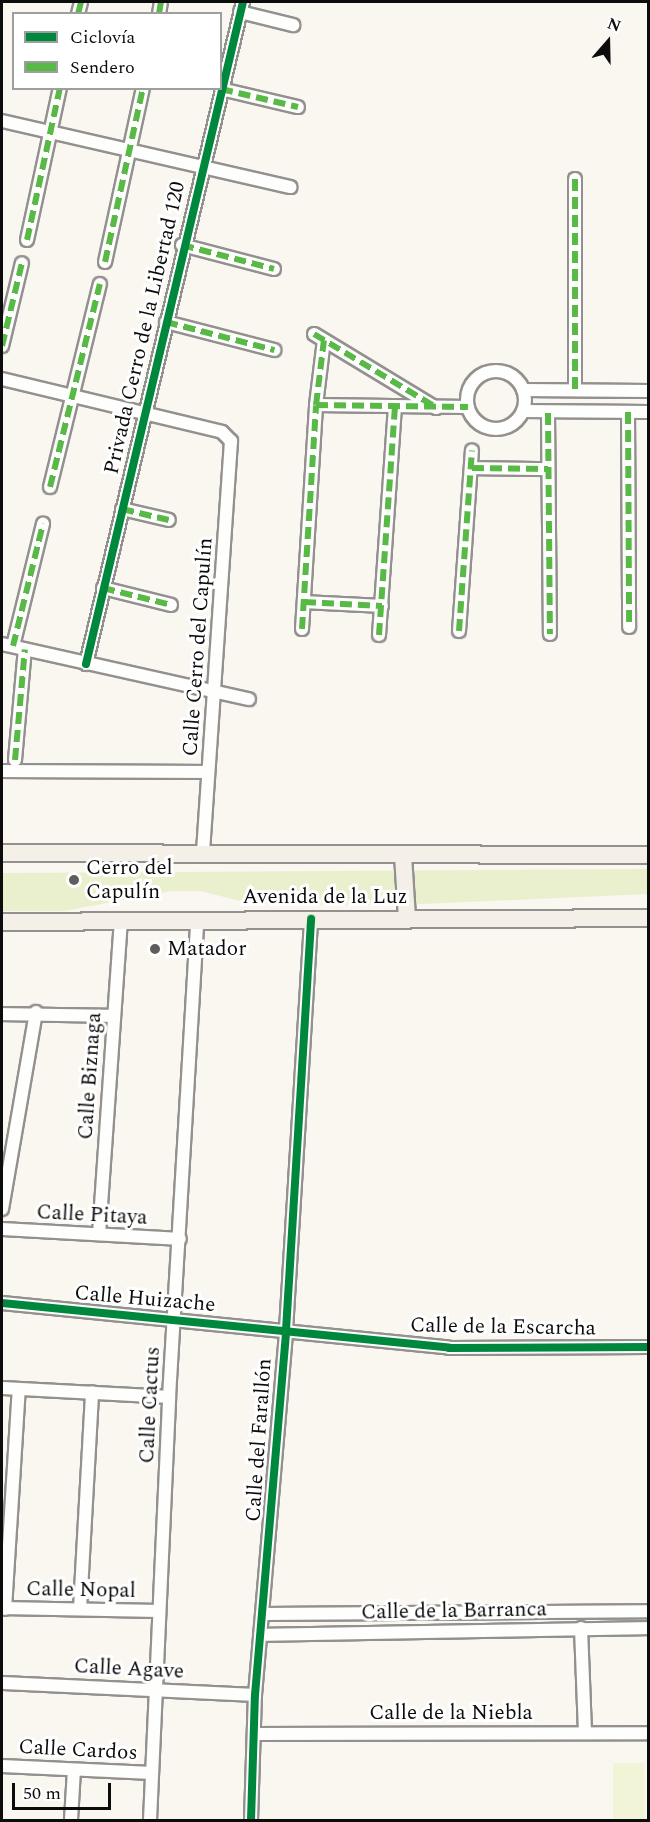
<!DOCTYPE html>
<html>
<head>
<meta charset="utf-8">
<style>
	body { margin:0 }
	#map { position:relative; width:650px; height:1822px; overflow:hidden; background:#faf6f0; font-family:Spectral,serif }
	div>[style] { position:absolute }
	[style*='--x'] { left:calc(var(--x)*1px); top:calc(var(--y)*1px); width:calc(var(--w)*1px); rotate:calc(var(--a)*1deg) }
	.green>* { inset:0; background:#eaf0ce }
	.pitch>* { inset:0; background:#f2f4d8 }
	.roads { filter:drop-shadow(2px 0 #93918f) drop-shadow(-2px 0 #93918f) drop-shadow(0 2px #93918f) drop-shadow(0 -2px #93918f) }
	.street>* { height:12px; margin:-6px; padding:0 6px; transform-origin:6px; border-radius:6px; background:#fefefd }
	.street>.ring { margin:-6px; padding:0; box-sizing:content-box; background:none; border:12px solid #fefefd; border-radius:50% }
	.secondary>* { height:16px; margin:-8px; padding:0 8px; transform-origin:8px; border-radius:8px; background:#f4f0e8 }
	.quiet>* { height:6px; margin-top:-3px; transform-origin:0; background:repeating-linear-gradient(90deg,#58b947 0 12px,transparent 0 18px) }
	.cycleway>* { height:8px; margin:-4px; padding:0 4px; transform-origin:4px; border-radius:4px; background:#00873e }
	.dots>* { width:16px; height:16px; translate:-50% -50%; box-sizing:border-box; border:3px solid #fff; border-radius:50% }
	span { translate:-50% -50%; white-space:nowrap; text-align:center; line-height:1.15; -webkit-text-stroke:6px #fff; paint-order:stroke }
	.street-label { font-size:21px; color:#0c0c0c }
	.poi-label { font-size:21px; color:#0c0c0c }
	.left { translate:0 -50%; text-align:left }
	.frame { position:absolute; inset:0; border:3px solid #0c0c0c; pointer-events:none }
	.legend { position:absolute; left:12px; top:12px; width:210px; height:78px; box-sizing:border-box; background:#fff; border:2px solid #9e9e9e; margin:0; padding:8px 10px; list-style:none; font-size:18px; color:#0c0c0c }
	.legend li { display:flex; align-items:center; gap:12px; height:30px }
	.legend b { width:30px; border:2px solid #9e9e9e }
	.north { position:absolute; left:578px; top:12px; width:60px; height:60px; -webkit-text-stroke:4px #fff; paint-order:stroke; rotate:20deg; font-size:16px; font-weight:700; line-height:24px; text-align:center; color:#0c0c0c }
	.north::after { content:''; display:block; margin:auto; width:21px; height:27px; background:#0c0c0c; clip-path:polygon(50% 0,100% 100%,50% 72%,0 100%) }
	.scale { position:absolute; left:12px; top:1783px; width:99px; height:27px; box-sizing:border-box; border:3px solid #0c0c0c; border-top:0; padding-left:8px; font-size:18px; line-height:21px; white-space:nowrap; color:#0c0c0c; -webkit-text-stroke:4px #fff; paint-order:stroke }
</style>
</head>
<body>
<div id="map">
	<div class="green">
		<i style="clip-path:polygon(648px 869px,648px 894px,400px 905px,253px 904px,200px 891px,171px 891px,64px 911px,2px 911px,2px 873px)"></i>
	</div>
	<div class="pitch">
		<i style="clip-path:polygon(613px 1763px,644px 1763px,645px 1820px,613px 1820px)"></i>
	</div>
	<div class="roads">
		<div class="street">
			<i style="--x:240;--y:12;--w:55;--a:13.8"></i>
			<i style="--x:78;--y:14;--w:12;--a:-76"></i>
			<i style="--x:159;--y:14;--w:12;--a:-81"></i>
			<i style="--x:221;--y:89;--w:79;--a:13.2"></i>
			<i style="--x:2;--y:121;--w:296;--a:12.9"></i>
			<i style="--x:575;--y:179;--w:210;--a:90"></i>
			<i style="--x:27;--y:240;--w:156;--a:-77.8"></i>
			<i style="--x:182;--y:245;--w:95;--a:14.6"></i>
			<i style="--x:105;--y:262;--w:178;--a:-77.7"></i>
			<i style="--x:166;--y:322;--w:112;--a:14.5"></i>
			<i style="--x:314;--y:334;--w:143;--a:31.2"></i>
			<i style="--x:2;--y:346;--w:85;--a:-76.5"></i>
			<i class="ring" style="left:467px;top:371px;width:46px;height:46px"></i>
			<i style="--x:2;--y:379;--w:226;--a:13.5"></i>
			<i style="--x:222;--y:432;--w:13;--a:45"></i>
			<i style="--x:231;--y:441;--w:415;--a:93.9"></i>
			<i style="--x:523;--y:390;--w:125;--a:0.5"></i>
			<i style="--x:316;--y:405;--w:152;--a:0.8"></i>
			<i style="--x:523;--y:411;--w:125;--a:0.5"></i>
			<i style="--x:628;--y:412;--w:215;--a:89.7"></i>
			<i style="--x:548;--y:413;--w:221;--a:89.5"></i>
			<i style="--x:472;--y:468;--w:76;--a:0.8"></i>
			<i style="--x:50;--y:487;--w:209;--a:-76.2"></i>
			<i style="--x:122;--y:509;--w:48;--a:13.2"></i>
			<i style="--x:103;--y:588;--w:70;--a:14"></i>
			<i style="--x:304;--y:602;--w:78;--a:2.9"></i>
			<i style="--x:302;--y:629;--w:224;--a:-86.4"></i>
			<i style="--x:316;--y:405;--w:65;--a:-83"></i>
			<i style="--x:459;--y:631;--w:181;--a:-85.9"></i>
			<i style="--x:379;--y:635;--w:227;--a:-86"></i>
			<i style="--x:2;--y:644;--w:253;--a:12.6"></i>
			<i style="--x:13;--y:646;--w:126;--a:-76.2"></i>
			<i style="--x:86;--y:664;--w:680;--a:-76.66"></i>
			<i style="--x:15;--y:760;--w:111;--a:-84.9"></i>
			<i style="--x:2;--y:771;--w:206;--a:0.3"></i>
			<i style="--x:2;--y:1014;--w:112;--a:1"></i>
			<i style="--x:2;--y:1209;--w:200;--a:-80.2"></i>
			<i style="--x:2;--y:1229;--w:178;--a:3.2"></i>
			<i style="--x:99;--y:1234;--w:315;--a:-86"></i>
			<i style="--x:2;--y:1303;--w:449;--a:5.7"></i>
			<i style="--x:449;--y:1348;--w:199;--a:-0.3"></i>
			<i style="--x:2;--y:1388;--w:167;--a:3.1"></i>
			<i style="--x:2;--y:1608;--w:157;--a:1.1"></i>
			<i style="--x:5;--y:1609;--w:220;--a:-86.4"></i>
			<i style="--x:80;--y:1609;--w:217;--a:-86.8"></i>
			<i style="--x:264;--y:1614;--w:384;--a:-0.4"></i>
			<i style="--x:581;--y:1628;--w:105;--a:87.8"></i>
			<i style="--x:260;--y:1635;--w:388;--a:-1"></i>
			<i style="--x:2;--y:1683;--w:253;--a:2.7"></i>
			<i style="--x:254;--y:1734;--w:394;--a:-0.1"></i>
			<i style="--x:2;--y:1766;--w:150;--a:2.7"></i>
			<i style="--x:71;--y:1820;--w:50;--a:-86.6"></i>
			<i style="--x:150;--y:1820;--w:423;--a:-87.4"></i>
			<i style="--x:169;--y:1397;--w:478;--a:-86.6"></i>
			<i style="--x:251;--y:1820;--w:125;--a:-88.2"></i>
			<i style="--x:255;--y:1695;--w:366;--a:-85.1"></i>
			<i style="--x:286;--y:1330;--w:412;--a:-86.5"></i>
		</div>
		<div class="secondary">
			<i style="--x:2;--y:853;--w:646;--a:0.18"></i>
			<i style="--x:403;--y:855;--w:64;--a:86.4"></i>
			<i style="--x:2;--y:922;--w:646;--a:-0.35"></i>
		</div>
	</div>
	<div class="quiet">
		<i style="--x:78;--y:14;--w:12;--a:-76"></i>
		<i style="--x:159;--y:14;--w:12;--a:-81"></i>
		<i style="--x:221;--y:89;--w:79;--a:13.2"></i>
		<i style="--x:575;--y:179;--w:210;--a:90"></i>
		<i style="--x:27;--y:240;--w:156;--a:-77.8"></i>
		<i style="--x:182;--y:245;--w:95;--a:14.6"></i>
		<i style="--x:105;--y:262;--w:178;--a:-77.7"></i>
		<i style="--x:166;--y:322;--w:112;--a:14.5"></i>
		<i style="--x:314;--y:334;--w:144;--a:31"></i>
		<i style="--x:2;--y:346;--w:85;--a:-76.5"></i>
		<i style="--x:316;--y:405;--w:152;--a:0.8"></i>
		<i style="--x:628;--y:412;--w:215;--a:89.7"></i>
		<i style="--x:548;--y:413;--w:221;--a:89.5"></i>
		<i style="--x:472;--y:468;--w:76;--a:0.8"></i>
		<i style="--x:50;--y:487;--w:209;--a:-76.2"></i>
		<i style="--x:122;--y:509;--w:48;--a:13.2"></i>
		<i style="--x:103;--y:588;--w:70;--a:14"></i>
		<i style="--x:304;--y:602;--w:78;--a:2.9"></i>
		<i style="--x:302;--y:629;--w:224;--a:-86.4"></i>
		<i style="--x:316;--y:405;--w:65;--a:-83"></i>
		<i style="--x:459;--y:631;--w:181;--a:-85.9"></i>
		<i style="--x:379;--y:635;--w:227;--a:-86"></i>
		<i style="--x:13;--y:646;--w:126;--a:-76.2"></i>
		<i style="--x:15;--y:760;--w:111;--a:-84.9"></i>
	</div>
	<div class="cycleway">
		<i style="--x:86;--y:664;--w:680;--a:-76.66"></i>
		<i style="--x:2;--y:1303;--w:449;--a:5.7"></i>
		<i style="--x:449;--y:1348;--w:199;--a:-0.3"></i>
		<i style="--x:251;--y:1820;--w:125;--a:-88.2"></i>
		<i style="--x:255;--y:1695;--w:366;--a:-85.1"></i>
		<i style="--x:286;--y:1330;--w:412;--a:-86.5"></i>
	</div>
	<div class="dots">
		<i style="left:74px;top:880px;background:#5f5e5c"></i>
		<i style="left:155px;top:949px;background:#5f5e5c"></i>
	</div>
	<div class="street-label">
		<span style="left:145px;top:328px;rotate:-77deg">Privada Cerro de la Libertad 120</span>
		<span style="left:198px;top:647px;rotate:-86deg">Calle Cerro del Capulín</span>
		<span style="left:325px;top:897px">Avenida de la Luz</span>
		<span style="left:90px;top:1076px;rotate:-86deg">Calle Biznaga</span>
		<span style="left:92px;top:1215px;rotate:3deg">Calle Pitaya</span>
		<span style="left:145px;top:1299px;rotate:5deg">Calle Huizache</span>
		<span style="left:503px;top:1327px;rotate:1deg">Calle de la Escarcha</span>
		<span style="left:150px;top:1405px;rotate:-87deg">Calle Cactus</span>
		<span style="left:259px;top:1440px;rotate:-86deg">Calle del Farallón</span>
		<span style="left:81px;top:1590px;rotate:1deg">Calle Nopal</span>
		<span style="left:454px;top:1611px;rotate:-1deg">Calle de la Barranca</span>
		<span style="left:129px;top:1669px;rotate:3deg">Calle Agave</span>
		<span style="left:451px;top:1713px">Calle de la Niebla</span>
		<span style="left:78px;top:1750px;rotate:3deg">Calle Cardos</span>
	</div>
	<div class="poi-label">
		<span class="left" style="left:86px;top:880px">Cerro del<br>Capulín</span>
		<span class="left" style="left:167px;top:949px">Matador</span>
	</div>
	<div class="frame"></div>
	<ul class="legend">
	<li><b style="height:8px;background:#00873e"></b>Ciclovía</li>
	<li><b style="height:8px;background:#58b947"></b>Sendero</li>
	</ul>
	<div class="north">N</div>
	<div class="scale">50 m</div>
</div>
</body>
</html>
